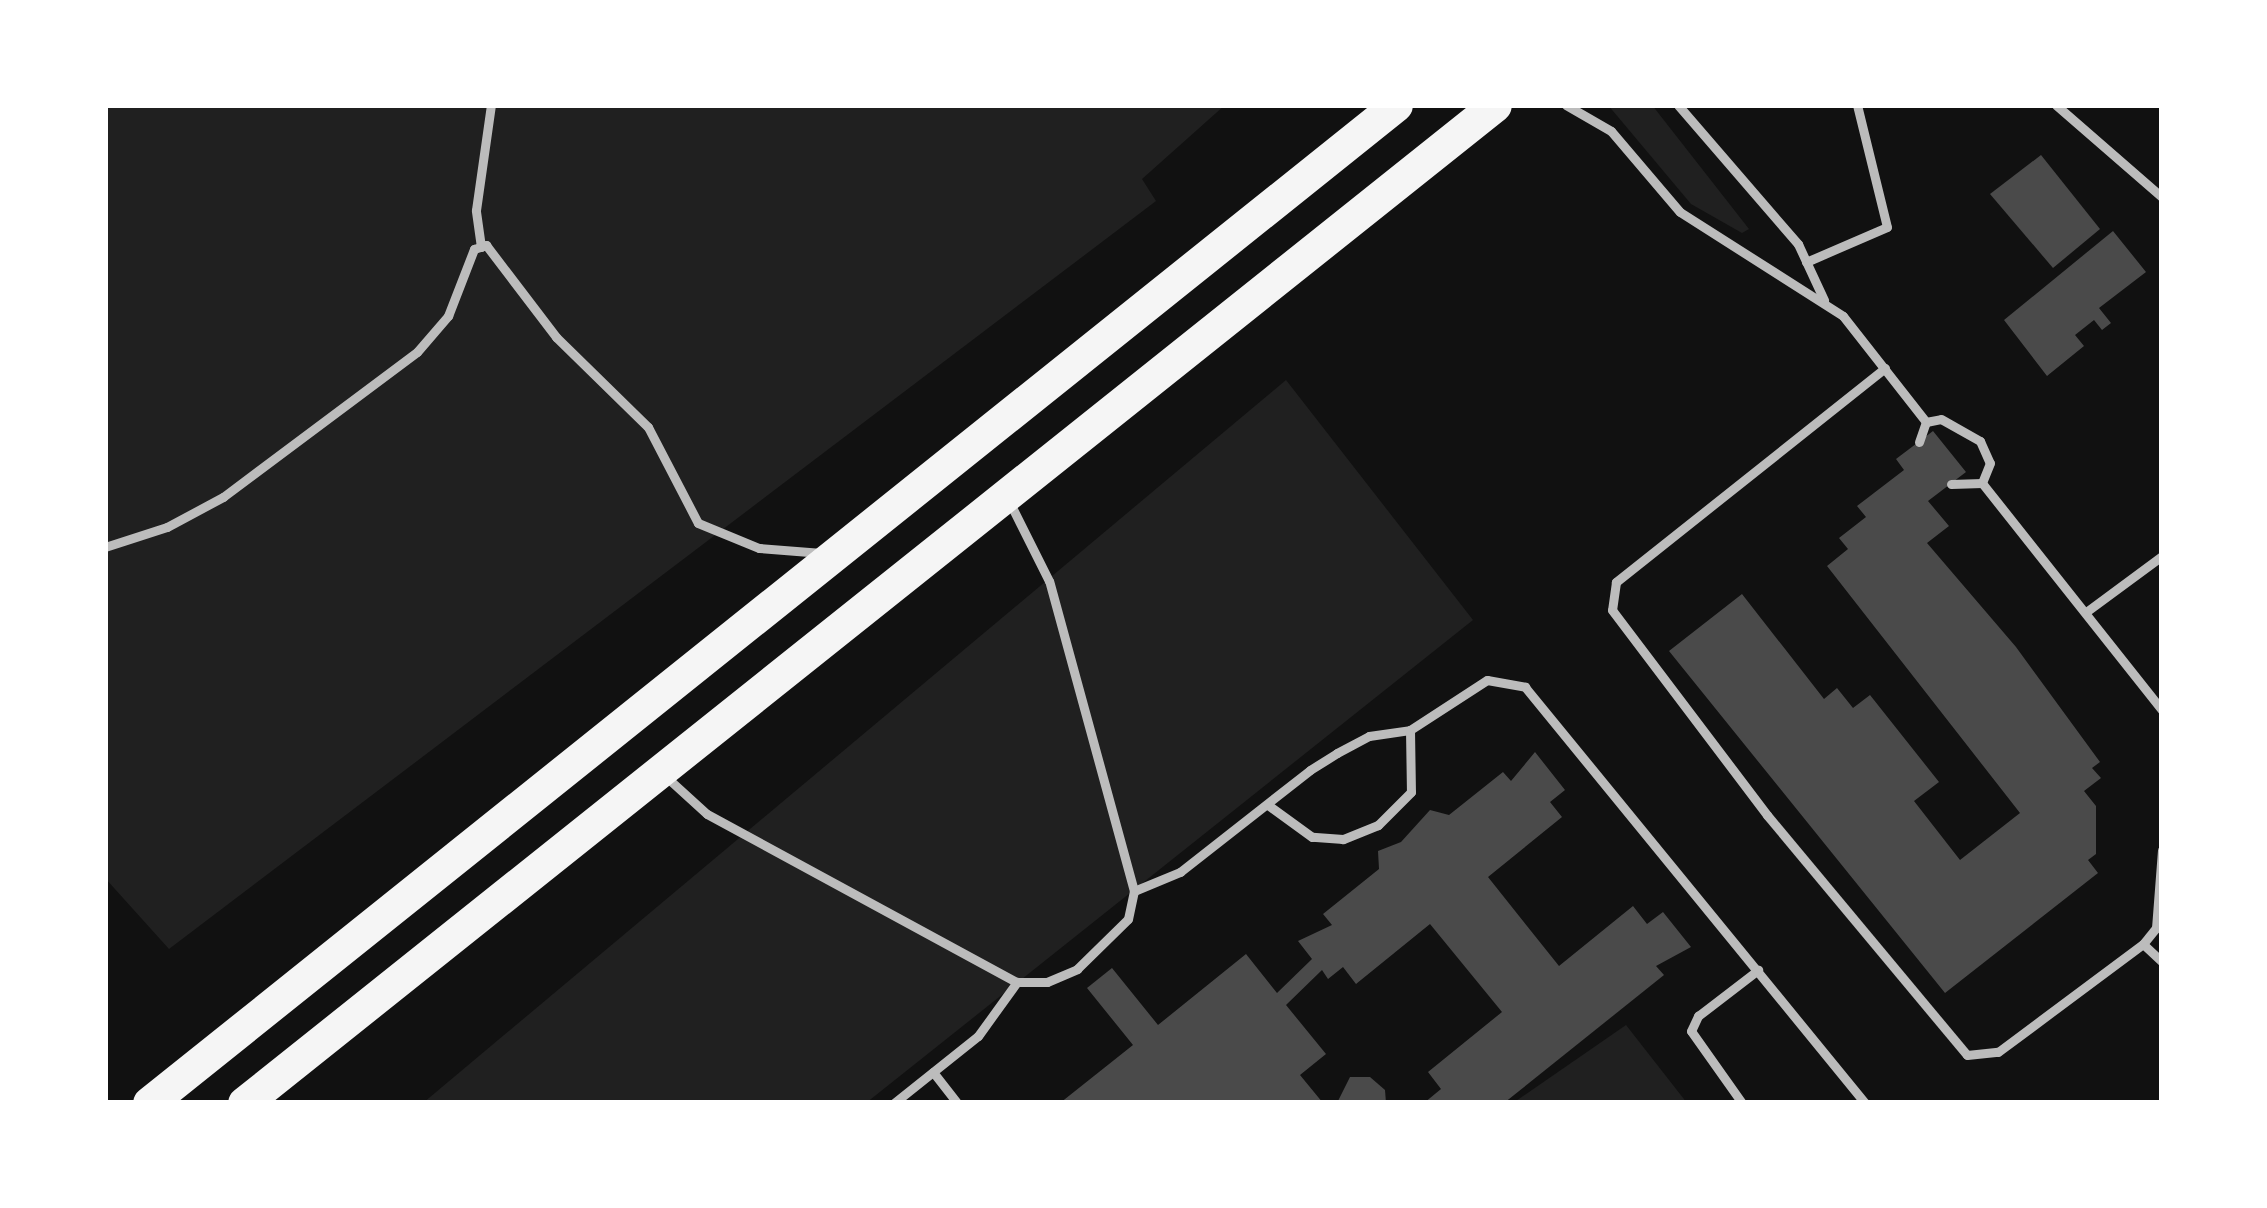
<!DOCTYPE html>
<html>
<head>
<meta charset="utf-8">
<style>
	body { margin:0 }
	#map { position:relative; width:2267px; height:1208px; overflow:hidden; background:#111; font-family:"Roboto Condensed",sans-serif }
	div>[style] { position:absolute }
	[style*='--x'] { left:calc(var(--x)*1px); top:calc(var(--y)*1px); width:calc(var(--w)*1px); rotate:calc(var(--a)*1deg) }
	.green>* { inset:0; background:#202020 }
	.building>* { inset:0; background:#4a4a4a }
	.service>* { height:9px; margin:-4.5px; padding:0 4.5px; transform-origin:4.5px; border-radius:4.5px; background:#bcbcbc }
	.trunk>* { height:33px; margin:-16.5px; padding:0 16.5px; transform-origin:16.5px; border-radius:16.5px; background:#f5f5f5 }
	span { translate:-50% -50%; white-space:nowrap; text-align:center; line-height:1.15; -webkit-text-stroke:9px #fff; paint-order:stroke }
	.frame { position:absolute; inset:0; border:108px solid #fff; pointer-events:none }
</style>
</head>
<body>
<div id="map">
	<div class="green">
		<i style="clip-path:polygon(105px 105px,1225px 105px,1142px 179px,1156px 201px,169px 949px,105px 878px)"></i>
		<i style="clip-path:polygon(1608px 105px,1652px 105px,1749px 229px,1742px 233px,1691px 204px)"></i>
		<i style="clip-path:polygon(1286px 380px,1473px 620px,866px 1103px,423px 1103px)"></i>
		<i style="clip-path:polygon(1626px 1025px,1687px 1103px,1513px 1103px)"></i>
	</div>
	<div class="building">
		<i style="clip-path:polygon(2041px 155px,2100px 229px,2053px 268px,1990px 194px)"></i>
		<i style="clip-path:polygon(2113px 231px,2146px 272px,2099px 308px,2111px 323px,2102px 330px,2094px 320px,2075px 335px,2084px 346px,2047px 376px,2004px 320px)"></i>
		<i style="clip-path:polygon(1933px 431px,1966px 472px,1928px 501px,1949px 526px,1927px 543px,2016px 647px,2100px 762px,2092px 768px,2101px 778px,2084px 791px,2096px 806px,2096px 854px,2088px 860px,2098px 873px,1945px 993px,1669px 651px,1742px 594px,1824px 699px,1837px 688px,1853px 708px,1870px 695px,1939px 782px,1914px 801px,1960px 860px,2020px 813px,1827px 566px,1848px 549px,1839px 538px,1866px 517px,1857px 506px,1904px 470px,1896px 459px)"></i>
		<i style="clip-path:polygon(1535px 752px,1565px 790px,1550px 802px,1562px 817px,1488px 877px,1559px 966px,1633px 906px,1647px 924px,1663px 912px,1691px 947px,1656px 966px,1664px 975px,1504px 1103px,1424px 1103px,1441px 1089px,1428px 1072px,1502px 1012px,1430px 924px,1356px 984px,1343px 967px,1328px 979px,1322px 970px,1286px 1005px,1326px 1054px,1300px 1075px,1323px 1103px,1060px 1103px,1133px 1045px,1087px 988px,1112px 968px,1158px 1025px,1246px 954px,1277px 993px,1312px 959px,1298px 941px,1332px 925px,1323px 914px,1379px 869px,1378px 851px,1401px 842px,1430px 810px,1449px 815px,1503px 772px,1511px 781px)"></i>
		<i style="clip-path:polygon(1350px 1077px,1370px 1077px,1385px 1090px,1386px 1103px,1337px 1103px)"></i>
	</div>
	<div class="service">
		<i style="--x:1566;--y:105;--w:52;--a:30"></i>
		<i style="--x:1611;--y:131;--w:106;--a:49.6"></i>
		<i style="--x:1680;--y:212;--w:193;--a:32.5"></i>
		<i style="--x:1843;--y:316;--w:135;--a:51.9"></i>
		<i style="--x:1678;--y:105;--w:184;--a:49.2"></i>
		<i style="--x:1798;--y:244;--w:62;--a:65.1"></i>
		<i style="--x:2056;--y:105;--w:140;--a:41"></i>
		<i style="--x:481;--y:247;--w:37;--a:-98"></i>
		<i style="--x:476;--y:210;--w:106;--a:-81.9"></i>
		<i style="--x:1806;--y:262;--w:88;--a:-23.4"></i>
		<i style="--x:1887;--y:227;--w:126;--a:-103.8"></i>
		<i style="--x:1885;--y:368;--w:344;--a:141.5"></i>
		<i style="--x:1616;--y:582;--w:28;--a:98"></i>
		<i style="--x:1612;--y:610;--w:257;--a:52.9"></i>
		<i style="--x:1767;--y:815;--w:312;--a:50.2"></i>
		<i style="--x:1967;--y:1055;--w:31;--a:-6"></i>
		<i style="--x:1998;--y:1052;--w:181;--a:-36.7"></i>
		<i style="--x:2143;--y:944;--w:21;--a:-51"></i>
		<i style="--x:2156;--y:928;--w:78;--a:-85.6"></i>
		<i style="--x:1919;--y:442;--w:21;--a:-71"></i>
		<i style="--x:1926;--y:422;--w:15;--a:-11"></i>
		<i style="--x:1941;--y:419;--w:45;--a:29.4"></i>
		<i style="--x:1980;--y:441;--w:24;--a:66"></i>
		<i style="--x:1990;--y:463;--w:22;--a:112"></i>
		<i style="--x:1982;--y:483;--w:31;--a:178"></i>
		<i style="--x:1982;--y:483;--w:290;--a:51.6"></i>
		<i style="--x:105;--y:547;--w:65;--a:-17.9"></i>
		<i style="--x:167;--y:527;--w:64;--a:-28.2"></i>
		<i style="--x:223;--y:497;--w:242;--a:-36.8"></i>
		<i style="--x:417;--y:352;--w:48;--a:-49.3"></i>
		<i style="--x:448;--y:316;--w:72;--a:-68.8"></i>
		<i style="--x:474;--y:249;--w:13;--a:-18"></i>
		<i style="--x:486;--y:245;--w:116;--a:52.7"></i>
		<i style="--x:556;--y:337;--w:129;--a:44.4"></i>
		<i style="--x:648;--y:427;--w:108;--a:62.5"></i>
		<i style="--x:698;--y:523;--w:66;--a:22.3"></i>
		<i style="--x:759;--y:548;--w:63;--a:4.5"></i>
		<i style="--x:2086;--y:612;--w:94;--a:-36.4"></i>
		<i style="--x:1410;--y:730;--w:92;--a:-33"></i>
		<i style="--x:1487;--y:680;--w:39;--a:10"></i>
		<i style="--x:1525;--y:687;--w:537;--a:50.74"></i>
		<i style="--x:663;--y:774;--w:59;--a:42.3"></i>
		<i style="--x:707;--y:814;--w:353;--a:28.5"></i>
		<i style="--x:1017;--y:982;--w:30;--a:0"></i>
		<i style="--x:1047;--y:982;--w:33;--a:-23"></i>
		<i style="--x:1077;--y:969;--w:71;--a:-44.4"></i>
		<i style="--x:1128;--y:919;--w:29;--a:-78"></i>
		<i style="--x:1134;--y:891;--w:321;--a:-105.3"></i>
		<i style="--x:1049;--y:581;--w:89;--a:-116.6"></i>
		<i style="--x:1134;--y:891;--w:50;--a:-22.4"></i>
		<i style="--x:1180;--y:872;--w:165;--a:-38.1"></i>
		<i style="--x:1310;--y:770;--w:32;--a:-32"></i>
		<i style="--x:1337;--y:753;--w:36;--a:-28"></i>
		<i style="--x:1369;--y:736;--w:41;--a:-8.3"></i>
		<i style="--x:1410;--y:730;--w:62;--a:89.1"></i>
		<i style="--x:1411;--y:792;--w:47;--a:135"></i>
		<i style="--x:1378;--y:825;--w:38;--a:158"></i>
		<i style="--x:1343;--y:839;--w:31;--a:-176"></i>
		<i style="--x:1312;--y:837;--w:54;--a:-144"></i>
		<i style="--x:2143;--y:944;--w:26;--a:43"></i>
		<i style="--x:933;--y:1072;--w:39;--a:52"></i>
		<i style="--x:894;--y:1103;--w:107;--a:-38.6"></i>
		<i style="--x:978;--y:1036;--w:67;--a:-54.2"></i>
		<i style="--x:1742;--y:1103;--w:88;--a:-125.3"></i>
		<i style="--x:1691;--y:1031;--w:17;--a:-65"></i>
		<i style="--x:1698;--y:1016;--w:76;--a:-37.5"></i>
	</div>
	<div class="trunk">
		<i style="--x:149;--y:1103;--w:1597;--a:-38.67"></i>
		<i style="--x:244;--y:1103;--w:1600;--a:-38.58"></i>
	</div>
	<div class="frame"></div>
</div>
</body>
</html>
